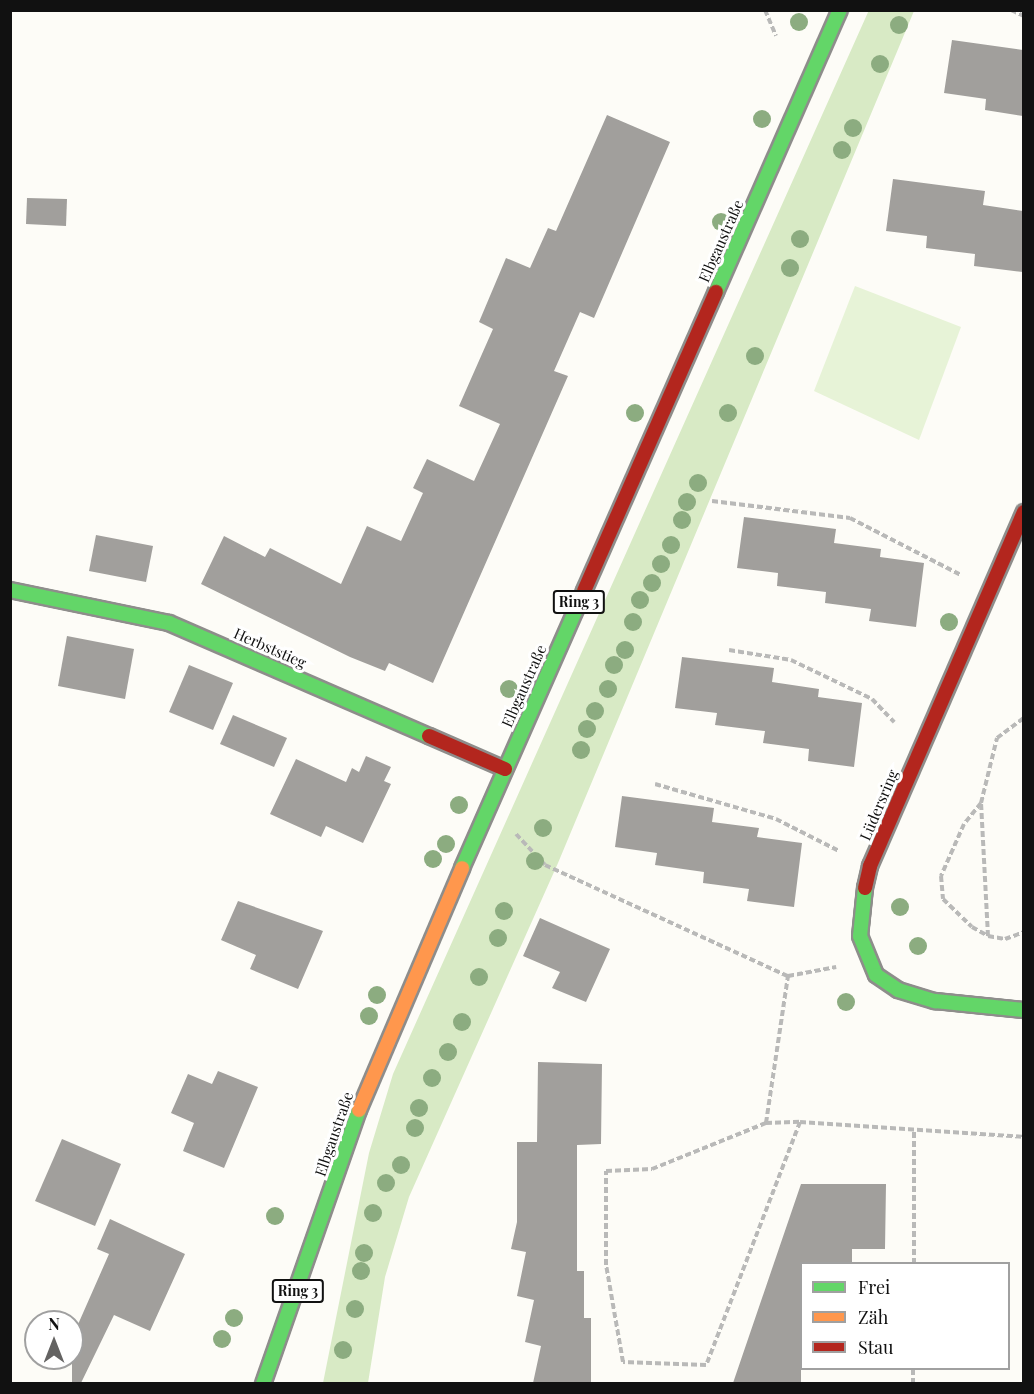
<!DOCTYPE html>
<html>
<head>
<meta charset="utf-8">
<style>
	body { margin:0 }
	#map { position:relative; width:1034px; height:1394px; overflow:hidden; background:#fdfcf7; font-family:"Playfair Display",serif }
	div>[style] { position:absolute }
	[style*='--x'] { left:calc(var(--x)*1px); top:calc(var(--y)*1px); width:calc(var(--w)*1px); rotate:calc(var(--a)*1deg) }
	.green>* { inset:0; background:#e7f3d7 }
	.forest>* { inset:0; background:#d8eac5 }
	.building>* { inset:0; background:#a19f9c }
	.path>* { height:4px; margin-top:-2px; transform-origin:0; background:repeating-linear-gradient(90deg,#b9b9b8 0 6px,transparent 0 9px) }
	.roads { filter:drop-shadow(2px 0 #8e8d8b) drop-shadow(-2px 0 #8e8d8b) drop-shadow(0 2px #8e8d8b) drop-shadow(0 -2px #8e8d8b) }
	.fast>* { height:14px; margin:-7px; padding:0 7px; transform-origin:7px; border-radius:7px; background:#63d668 }
	.slow>* { height:14px; margin:-7px; padding:0 7px; transform-origin:7px; border-radius:7px; background:#ff974d }
	.jam>* { height:14px; margin:-7px; padding:0 7px; transform-origin:7px; border-radius:7px; background:#b3261e }
	.trees>* { width:18px; height:18px; margin:-9px; border-radius:50%; background:#8cac80 }
	span { translate:-50% -50%; white-space:nowrap; text-align:center; line-height:1.15; -webkit-text-stroke:6px #fff; paint-order:stroke }
	.shield-label span { padding:2px 4px; background:#fff; border:2px solid; border-radius:4px; -webkit-text-stroke-width:0 }
	.shield-label { font-size:14px; color:#111; font-weight:700 }
	.street-label { font-size:15px; color:#111 }
	.frame { position:absolute; inset:0; border:12px solid #111; pointer-events:none }
	.legend { position:absolute; left:800px; top:1262px; width:210px; height:108px; box-sizing:border-box; background:#fff; border:2px solid #a0a0a0; margin:0; padding:8px 10px; list-style:none; font-size:18px; color:#111 }
	.legend li { display:flex; align-items:center; gap:12px; height:30px }
	.legend b { width:30px; border:2px solid #a0a0a0 }
	.north { position:absolute; left:24px; top:1310px; width:60px; height:60px; box-sizing:border-box; background:#fff; border:2px solid #a0a0a0; border-radius:50%; rotate:0deg; font-size:16px; font-weight:700; line-height:24px; text-align:center; color:#111 }
	.north::after { content:''; display:block; margin:auto; width:21px; height:27px; background:#646362; clip-path:polygon(50% 0,100% 100%,50% 72%,0 100%) }
</style>
</head>
<body>
<div id="map">
	<div class="green">
		<i style="clip-path:polygon(855px 286px,961px 327px,919px 440px,814px 391px)"></i>
	</div>
	<div class="forest">
		<i style="clip-path:polygon(869px 10px,914px 11px,558px 863px,409px 1197px,385px 1277px,368px 1383px,323px 1383px,369px 1153px,393px 1074px)"></i>
	</div>
	<div class="building">
		<i style="clip-path:polygon(952px 40px,1023px 50px,1023px 116px,985px 110px,986px 99px,944px 93px)"></i>
		<i style="clip-path:polygon(607px 115px,670px 142px,594px 318px,580px 312px,554px 371px,568px 376px,433px 683px,389px 663px,385px 671px,350px 657px,201px 584px,224px 536px,265px 557px,270px 548px,341px 584px,367px 526px,401px 541px,423px 493px,413px 488px,427px 459px,474px 481px,500px 424px,459px 406px,493px 329px,479px 322px,506px 258px,530px 268px,548px 228px,556px 231px)"></i>
		<i style="clip-path:polygon(893px 179px,985px 191px,983px 205px,1023px 211px,1023px 272px,974px 266px,975px 254px,926px 248px,927px 236px,886px 231px)"></i>
		<i style="clip-path:polygon(27px 198px,67px 199px,66px 226px,26px 224px)"></i>
		<i style="clip-path:polygon(744px 517px,836px 529px,834px 543px,881px 549px,880px 557px,924px 563px,916px 627px,869px 621px,871px 609px,825px 603px,826px 592px,777px 586px,778px 573px,737px 568px)"></i>
		<i style="clip-path:polygon(96px 535px,153px 546px,146px 582px,89px 571px)"></i>
		<i style="clip-path:polygon(67px 636px,134px 649px,125px 699px,58px 686px)"></i>
		<i style="clip-path:polygon(682px 657px,774px 668px,772px 682px,819px 689px,818px 697px,862px 703px,854px 767px,808px 761px,809px 749px,763px 743px,765px 731px,715px 725px,717px 713px,675px 708px)"></i>
		<i style="clip-path:polygon(189px 665px,233px 683px,213px 730px,169px 712px)"></i>
		<i style="clip-path:polygon(233px 715px,287px 738px,274px 767px,220px 744px)"></i>
		<i style="clip-path:polygon(366px 756px,391px 767px,384px 781px,391px 784px,363px 843px,326px 826px,321px 837px,270px 814px,296px 759px,346px 782px,352px 768px,359px 772px)"></i>
		<i style="clip-path:polygon(622px 796px,714px 808px,712px 822px,759px 828px,757px 837px,802px 843px,794px 907px,747px 901px,749px 889px,703px 883px,704px 872px,655px 865px,657px 853px,615px 847px)"></i>
		<i style="clip-path:polygon(238px 901px,323px 931px,298px 989px,250px 969px,256px 955px,221px 940px)"></i>
		<i style="clip-path:polygon(540px 918px,610px 949px,586px 1002px,552px 988px,560px 972px,523px 956px)"></i>
		<i style="clip-path:polygon(538px 1062px,602px 1064px,601px 1144px,577px 1145px,577px 1271px,584px 1271px,584px 1318px,591px 1318px,591px 1383px,533px 1383px,541px 1346px,525px 1342px,534px 1300px,517px 1296px,526px 1252px,511px 1249px,517px 1222px,517px 1142px,537px 1142px)"></i>
		<i style="clip-path:polygon(218px 1071px,258px 1087px,224px 1168px,183px 1151px,194px 1123px,171px 1113px,188px 1074px,212px 1084px)"></i>
		<i style="clip-path:polygon(62px 1139px,121px 1164px,95px 1226px,35px 1201px)"></i>
		<i style="clip-path:polygon(801px 1184px,886px 1184px,885px 1249px,852px 1249px,852px 1263px,801px 1263px,801px 1383px,733px 1383px)"></i>
		<i style="clip-path:polygon(110px 1219px,185px 1254px,150px 1331px,114px 1315px,81px 1383px,72px 1383px,72px 1338px,109px 1254px,97px 1249px)"></i>
	</div>
	<div class="path">
		<i style="--x:765;--y:10;--w:28;--a:67"></i>
		<i style="--x:1011;--y:10;--w:14;--a:25"></i>
		<i style="--x:712;--y:501;--w:139;--a:7"></i>
		<i style="--x:850;--y:518;--w:125;--a:27.2"></i>
		<i style="--x:729;--y:650;--w:63;--a:9.2"></i>
		<i style="--x:791;--y:660;--w:90;--a:25.7"></i>
		<i style="--x:872;--y:699;--w:32;--a:46"></i>
		<i style="--x:655;--y:784;--w:126;--a:16.1"></i>
		<i style="--x:776;--y:819;--w:71;--a:26.9"></i>
		<i style="--x:981;--y:803;--w:27;--a:129"></i>
		<i style="--x:964;--y:824;--w:57;--a:113.9"></i>
		<i style="--x:941;--y:876;--w:23;--a:85"></i>
		<i style="--x:943;--y:899;--w:40;--a:44"></i>
		<i style="--x:972;--y:927;--w:18;--a:29"></i>
		<i style="--x:988;--y:936;--w:17;--a:10"></i>
		<i style="--x:1005;--y:939;--w:20;--a:-20"></i>
		<i style="--x:516;--y:834;--w:42;--a:46.9"></i>
		<i style="--x:545;--y:865;--w:267;--a:24.6"></i>
		<i style="--x:788;--y:976;--w:49;--a:-10.6"></i>
		<i style="--x:988;--y:936;--w:133;--a:-93"></i>
		<i style="--x:981;--y:803;--w:67;--a:-76.2"></i>
		<i style="--x:997;--y:738;--w:34;--a:-37"></i>
		<i style="--x:800;--y:1122;--w:261;--a:111.1"></i>
		<i style="--x:706;--y:1365;--w:83;--a:-177.9"></i>
		<i style="--x:623;--y:1362;--w:98;--a:-99.9"></i>
		<i style="--x:606;--y:1265;--w:94;--a:-90"></i>
		<i style="--x:606;--y:1171;--w:46;--a:-2.5"></i>
		<i style="--x:652;--y:1169;--w:123;--a:-22"></i>
		<i style="--x:766;--y:1123;--w:34;--a:-2"></i>
		<i style="--x:800;--y:1122;--w:225;--a:3.8"></i>
		<i style="--x:766;--y:1123;--w:149;--a:-81.5"></i>
		<i style="--x:914;--y:1264;--w:133;--a:-90"></i>
		<i style="--x:913;--y:1384;--w:16;--a:-90"></i>
	</div>
	<div class="roads">
		<div class="fast">
			<i style="--x:716;--y:292;--w:308;--a:-66.3"></i>
			<i style="--x:10;--y:590;--w:162;--a:11.7"></i>
			<i style="--x:169;--y:623;--w:283;--a:23.5"></i>
			<i style="--x:462;--y:868;--w:303;--a:-66.2"></i>
			<i style="--x:865;--y:888;--w:48;--a:95.9"></i>
			<i style="--x:860;--y:936;--w:42;--a:67.7"></i>
			<i style="--x:876;--y:975;--w:27;--a:34"></i>
			<i style="--x:898;--y:990;--w:39;--a:17"></i>
			<i style="--x:935;--y:1001;--w:89;--a:5.8"></i>
			<i style="--x:263;--y:1384;--w:290;--a:-70.7"></i>
		</div>
		<div class="slow">
			<i style="--x:359;--y:1110;--w:263;--a:-66.9"></i>
		</div>
		<div class="jam">
			<i style="--x:584;--y:591;--w:327;--a:-66.2"></i>
			<i style="--x:429;--y:736;--w:83;--a:23.5"></i>
			<i style="--x:865;--y:888;--w:23;--a:-77"></i>
			<i style="--x:870;--y:866;--w:386;--a:-66.5"></i>
		</div>
	</div>
	<div class="trees">
		<i style="left:799px;top:22px"></i>
		<i style="left:899px;top:25px"></i>
		<i style="left:880px;top:64px"></i>
		<i style="left:762px;top:119px"></i>
		<i style="left:853px;top:128px"></i>
		<i style="left:842px;top:150px"></i>
		<i style="left:721px;top:222px"></i>
		<i style="left:800px;top:239px"></i>
		<i style="left:790px;top:268px"></i>
		<i style="left:755px;top:356px"></i>
		<i style="left:635px;top:413px"></i>
		<i style="left:728px;top:413px"></i>
		<i style="left:698px;top:483px"></i>
		<i style="left:687px;top:502px"></i>
		<i style="left:682px;top:520px"></i>
		<i style="left:671px;top:545px"></i>
		<i style="left:661px;top:564px"></i>
		<i style="left:652px;top:583px"></i>
		<i style="left:640px;top:600px"></i>
		<i style="left:633px;top:622px"></i>
		<i style="left:949px;top:622px"></i>
		<i style="left:625px;top:650px"></i>
		<i style="left:614px;top:665px"></i>
		<i style="left:509px;top:689px"></i>
		<i style="left:608px;top:689px"></i>
		<i style="left:595px;top:711px"></i>
		<i style="left:587px;top:729px"></i>
		<i style="left:581px;top:750px"></i>
		<i style="left:459px;top:805px"></i>
		<i style="left:543px;top:828px"></i>
		<i style="left:446px;top:844px"></i>
		<i style="left:433px;top:859px"></i>
		<i style="left:535px;top:861px"></i>
		<i style="left:900px;top:907px"></i>
		<i style="left:504px;top:911px"></i>
		<i style="left:498px;top:938px"></i>
		<i style="left:918px;top:946px"></i>
		<i style="left:479px;top:977px"></i>
		<i style="left:377px;top:995px"></i>
		<i style="left:846px;top:1002px"></i>
		<i style="left:369px;top:1016px"></i>
		<i style="left:462px;top:1022px"></i>
		<i style="left:448px;top:1052px"></i>
		<i style="left:432px;top:1078px"></i>
		<i style="left:419px;top:1108px"></i>
		<i style="left:415px;top:1128px"></i>
		<i style="left:401px;top:1165px"></i>
		<i style="left:386px;top:1183px"></i>
		<i style="left:373px;top:1213px"></i>
		<i style="left:275px;top:1216px"></i>
		<i style="left:364px;top:1253px"></i>
		<i style="left:361px;top:1271px"></i>
		<i style="left:355px;top:1309px"></i>
		<i style="left:234px;top:1318px"></i>
		<i style="left:222px;top:1339px"></i>
		<i style="left:343px;top:1350px"></i>
	</div>
	<div class="shield-label">
		<span style="left:579px;top:602px">Ring 3</span>
		<span style="left:298px;top:1291px">Ring 3</span>
	</div>
	<div class="street-label">
		<span style="left:721px;top:241px;rotate:-66deg">Elbgaustraße</span>
		<span style="left:270px;top:648px;rotate:24deg">Herbststieg</span>
		<span style="left:524px;top:686px;rotate:-66deg">Elbgaustraße</span>
		<span style="left:879px;top:805px;rotate:-67deg">Lüdersring</span>
		<span style="left:334px;top:1134px;rotate:-71deg">Elbgaustraße</span>
	</div>
	<div class="frame"></div>
	<ul class="legend">
	<li><b style="height:8px;background:#63d668"></b>Frei</li>
	<li><b style="height:8px;background:#ff974d"></b>Zäh</li>
	<li><b style="height:8px;background:#b3261e"></b>Stau</li>
	</ul>
	<div class="north">N</div>
</div>
</body>
</html>
